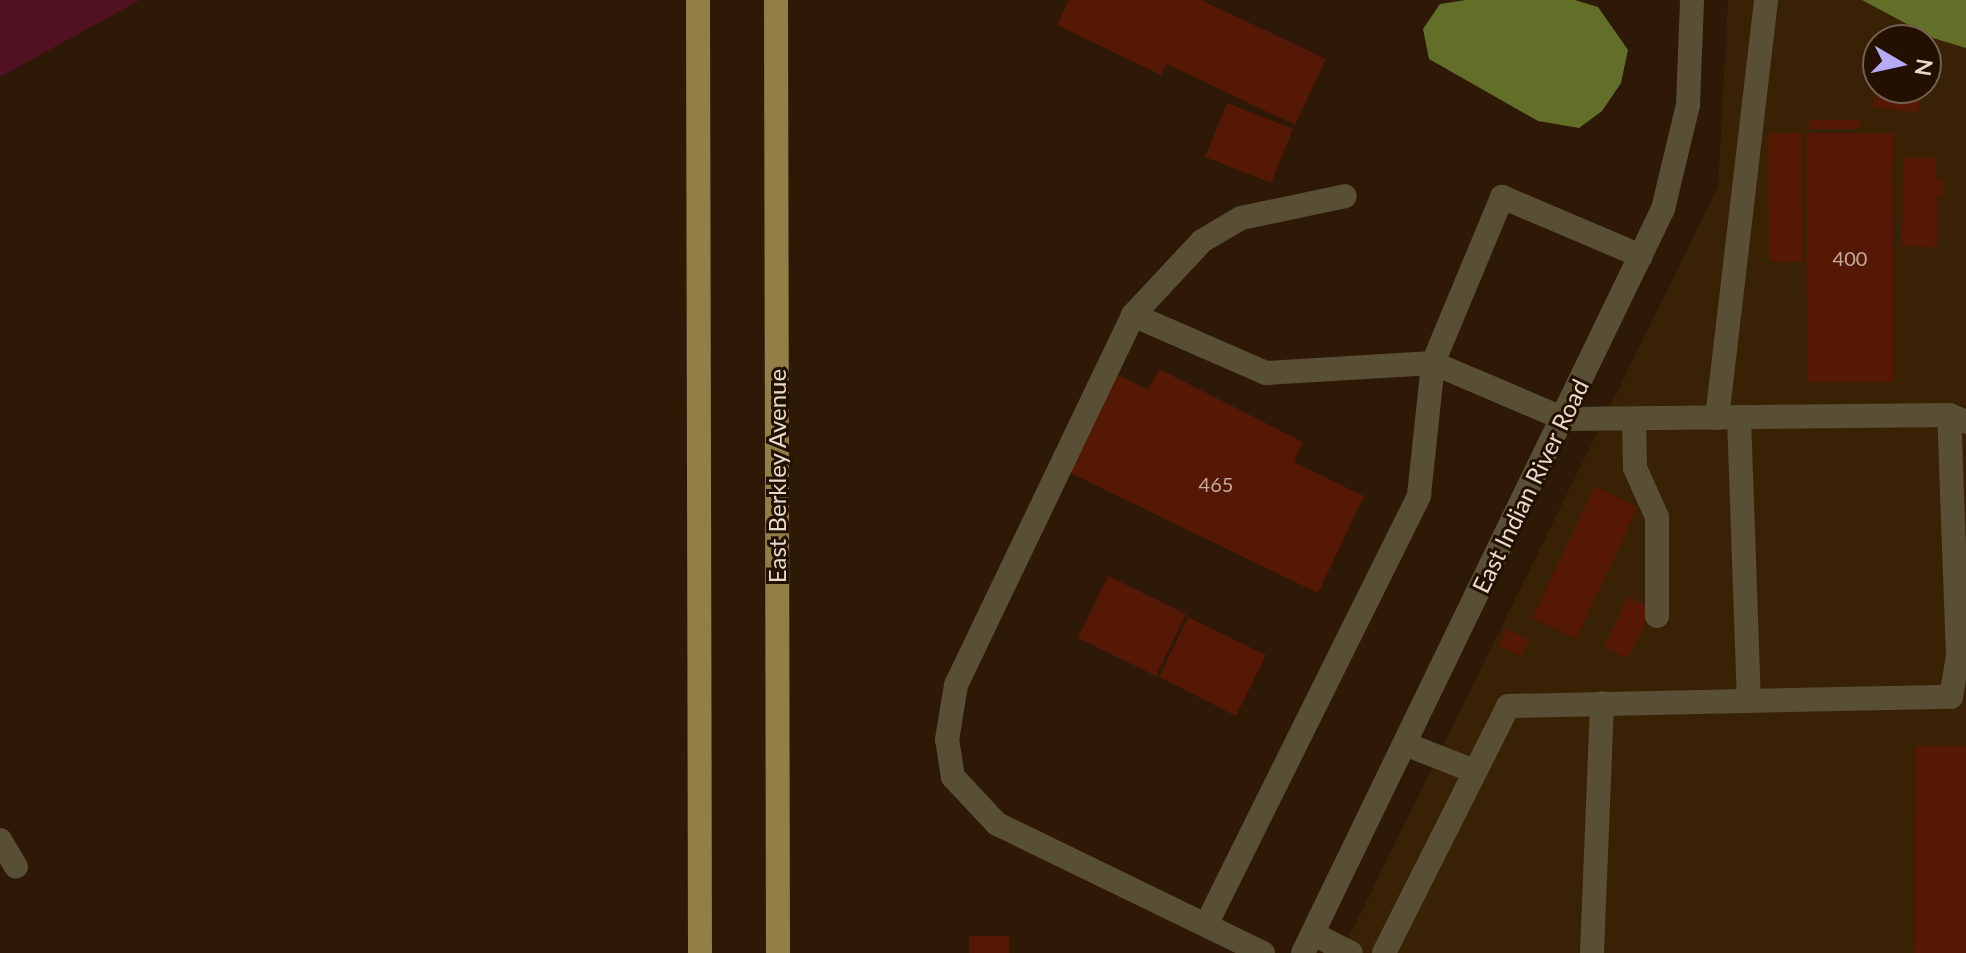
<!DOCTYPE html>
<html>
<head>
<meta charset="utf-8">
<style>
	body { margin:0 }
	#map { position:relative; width:1966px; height:953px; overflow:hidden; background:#2d1906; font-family:Lato,sans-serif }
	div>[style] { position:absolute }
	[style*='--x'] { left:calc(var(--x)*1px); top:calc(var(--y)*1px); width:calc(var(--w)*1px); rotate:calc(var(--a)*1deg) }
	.built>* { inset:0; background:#392106 }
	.green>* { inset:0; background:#511121 }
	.water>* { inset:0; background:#636e29 }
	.building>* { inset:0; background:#551804 }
	.minor>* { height:24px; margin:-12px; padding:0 12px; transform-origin:12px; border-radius:12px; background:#584f34 }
	.major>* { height:24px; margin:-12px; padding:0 12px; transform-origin:12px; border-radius:12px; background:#927f45 }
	span { translate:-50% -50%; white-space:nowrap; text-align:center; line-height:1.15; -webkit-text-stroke:6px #231000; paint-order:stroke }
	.number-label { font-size:20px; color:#c3aa9c }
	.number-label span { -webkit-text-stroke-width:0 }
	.street-label { font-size:24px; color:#e8dace }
	.north { position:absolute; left:1862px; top:24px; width:80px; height:80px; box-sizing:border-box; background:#231000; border:2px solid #726152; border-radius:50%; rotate:99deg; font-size:22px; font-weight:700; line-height:32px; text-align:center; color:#e8dace }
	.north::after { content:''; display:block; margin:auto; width:28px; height:36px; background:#b7abf8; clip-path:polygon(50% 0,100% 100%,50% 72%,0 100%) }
</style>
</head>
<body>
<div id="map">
	<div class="built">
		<i style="clip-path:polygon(evenodd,1728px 0,1966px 0,1966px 953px,1341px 953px,1718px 187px,1728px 0,1878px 40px,1926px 40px,1926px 88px,1878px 88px,1878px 40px)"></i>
	</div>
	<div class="green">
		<i style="clip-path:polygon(0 0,140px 0,0 77px)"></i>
	</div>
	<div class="water">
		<i style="clip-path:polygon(1466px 0,1575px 0,1598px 7px,1628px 50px,1621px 83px,1602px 111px,1579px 128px,1538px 121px,1429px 59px,1423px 29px,1440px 4px)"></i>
		<i style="clip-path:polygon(1862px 0,1966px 0,1966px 48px,1933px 38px)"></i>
	</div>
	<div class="building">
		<i style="clip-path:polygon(1069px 0,1201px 0,1326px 59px,1295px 125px,1167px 64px,1161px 75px,1057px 25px)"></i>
		<i style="clip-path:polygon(1876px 88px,1921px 88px,1918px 113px,1873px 107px)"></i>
		<i style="clip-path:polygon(1227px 103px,1293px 129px,1271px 183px,1205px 157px)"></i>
		<i style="clip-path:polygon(1809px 120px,1860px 120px,1860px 129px,1809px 129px)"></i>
		<i style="clip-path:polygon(1768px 133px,1802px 133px,1803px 262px,1769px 262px)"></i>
		<i style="clip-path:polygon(1806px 133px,1893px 133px,1894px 382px,1807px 382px)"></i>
		<i style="clip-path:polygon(1903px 158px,1935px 158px,1935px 179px,1943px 180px,1943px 196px,1937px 196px,1937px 247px,1902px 246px)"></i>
		<i style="clip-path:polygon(1159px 369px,1303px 442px,1294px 462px,1364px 496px,1318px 593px,1068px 472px,1118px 375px,1148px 390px)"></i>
		<i style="clip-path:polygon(1595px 486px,1638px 507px,1576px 639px,1532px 618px)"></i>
		<i style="clip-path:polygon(1108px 576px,1186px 614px,1156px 676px,1078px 638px)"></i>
		<i style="clip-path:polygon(1628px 597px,1652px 609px,1628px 658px,1604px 647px)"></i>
		<i style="clip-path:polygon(1188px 617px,1266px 655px,1236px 716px,1159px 677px)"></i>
		<i style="clip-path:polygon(1506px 629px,1529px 640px,1522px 656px,1499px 646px)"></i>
		<i style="clip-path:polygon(1915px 746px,1966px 746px,1966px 953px,1914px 953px)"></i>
		<i style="clip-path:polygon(969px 936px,1009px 936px,1009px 953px,969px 953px)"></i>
	</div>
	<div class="minor">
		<i style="--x:1133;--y:315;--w:145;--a:23.6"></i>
		<i style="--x:1266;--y:373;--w:167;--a:-3.4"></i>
		<i style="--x:1433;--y:363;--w:142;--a:23.1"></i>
		<i style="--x:1564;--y:419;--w:385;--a:-0.6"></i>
		<i style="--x:1949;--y:415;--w:18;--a:22"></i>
		<i style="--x:1739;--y:417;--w:283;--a:88"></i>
		<i style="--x:1717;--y:418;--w:421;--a:-83.3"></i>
		<i style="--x:1634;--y:419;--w:49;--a:88.8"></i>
		<i style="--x:1635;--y:468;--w:54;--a:65.8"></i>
		<i style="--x:1657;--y:517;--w:99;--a:90"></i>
		<i style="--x:1405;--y:744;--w:74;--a:21.4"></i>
		<i style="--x:0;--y:840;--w:31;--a:59"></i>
		<i style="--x:1206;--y:925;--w:480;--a:-63.6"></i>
		<i style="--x:1419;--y:495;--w:133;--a:-83.9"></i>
		<i style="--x:1433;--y:363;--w:180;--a:-67.4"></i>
		<i style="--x:1502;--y:197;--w:151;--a:23"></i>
		<i style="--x:1313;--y:934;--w:42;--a:26.6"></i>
		<i style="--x:1263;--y:953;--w:296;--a:-154.1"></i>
		<i style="--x:997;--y:824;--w:64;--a:-133.1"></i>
		<i style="--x:953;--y:777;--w:37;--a:-99"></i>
		<i style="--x:947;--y:740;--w:56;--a:-80.7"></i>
		<i style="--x:956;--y:685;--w:410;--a:-64.4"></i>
		<i style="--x:1133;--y:315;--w:101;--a:-47"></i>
		<i style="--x:1202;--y:241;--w:45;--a:-30.5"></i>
		<i style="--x:1241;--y:218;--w:106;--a:-11.9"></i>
		<i style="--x:1303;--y:953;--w:827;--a:-64.18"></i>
		<i style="--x:1663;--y:209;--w:107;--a:-76.5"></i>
		<i style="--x:1688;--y:105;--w:105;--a:-87.8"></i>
		<i style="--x:1384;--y:953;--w:276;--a:-63.3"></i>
		<i style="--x:1508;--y:706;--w:443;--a:-1.2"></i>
		<i style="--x:1951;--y:697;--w:42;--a:-80.3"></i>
		<i style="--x:1958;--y:656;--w:241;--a:-92.1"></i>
		<i style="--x:1592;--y:953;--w:250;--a:-87.7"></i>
	</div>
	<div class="major">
		<i style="--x:698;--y:0;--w:953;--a:89.88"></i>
		<i style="--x:776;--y:0;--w:953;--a:89.88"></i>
	</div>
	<div class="number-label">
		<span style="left:1850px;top:258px">400</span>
		<span style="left:1216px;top:484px">465</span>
	</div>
	<div class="street-label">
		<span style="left:777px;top:476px;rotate:-90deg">East Berkley Avenue</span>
		<span style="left:1530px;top:486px;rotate:-64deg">East Indian River Road</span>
	</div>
	<div class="north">N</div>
</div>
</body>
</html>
